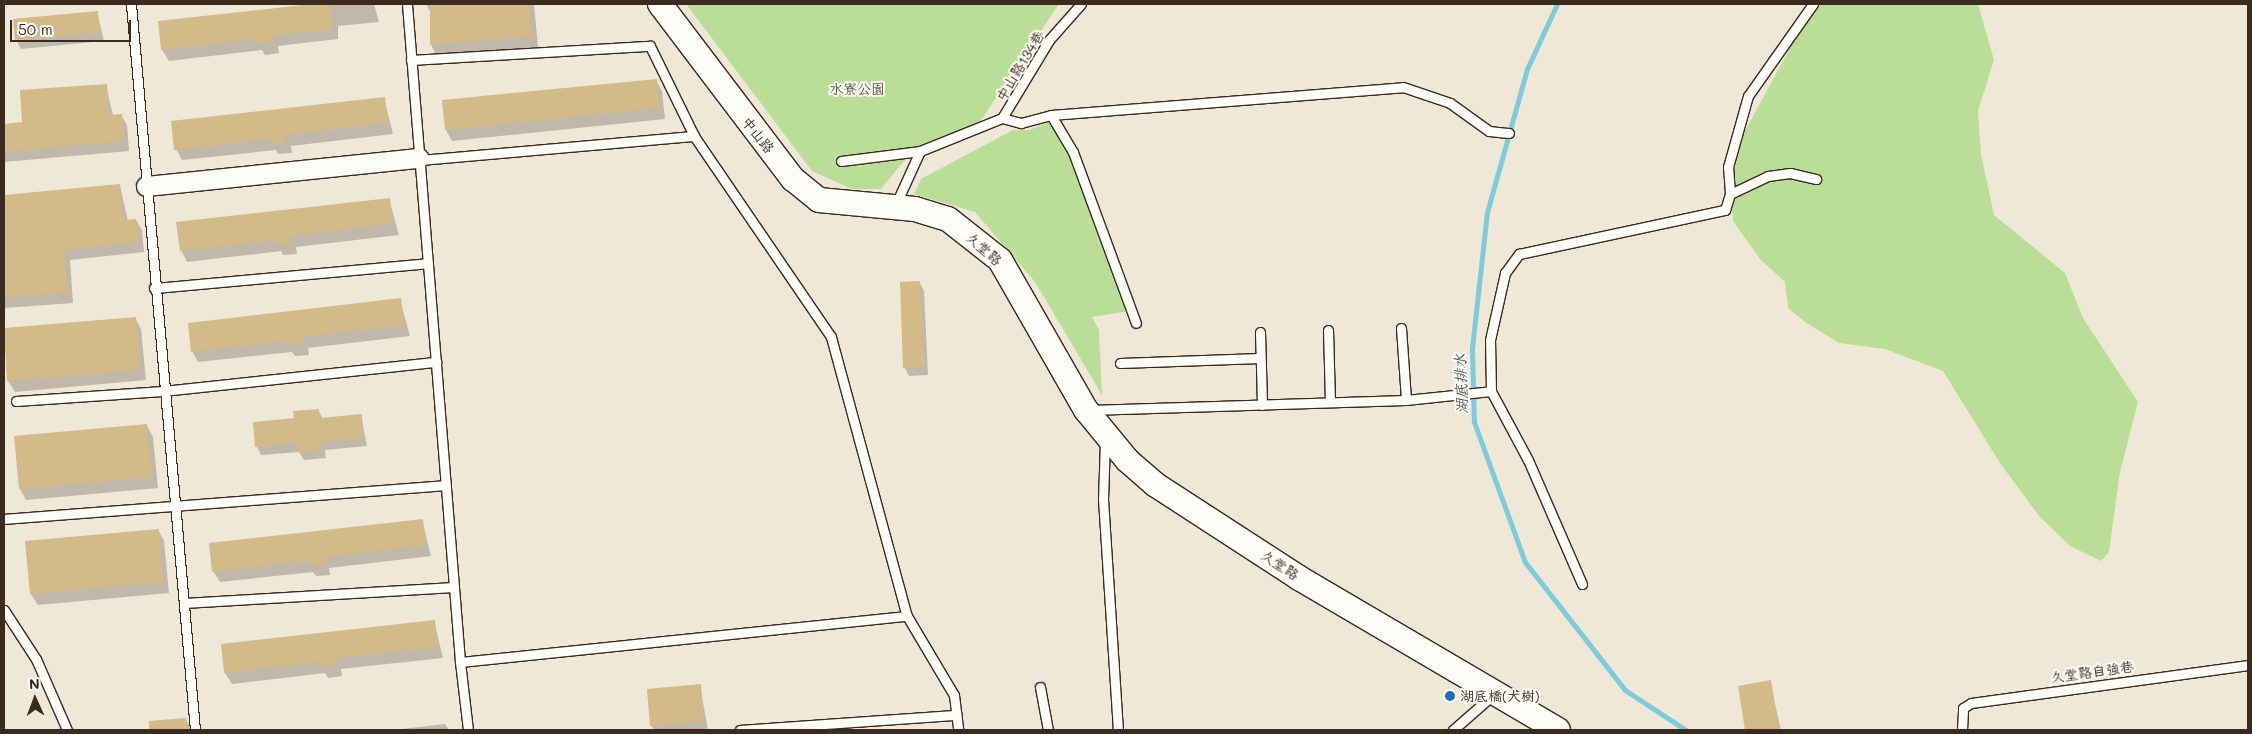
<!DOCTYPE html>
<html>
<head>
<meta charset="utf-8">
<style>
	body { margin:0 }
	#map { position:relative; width:2252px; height:734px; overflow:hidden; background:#f0e8d6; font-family:Mali,"LXGW WenKai TC",sans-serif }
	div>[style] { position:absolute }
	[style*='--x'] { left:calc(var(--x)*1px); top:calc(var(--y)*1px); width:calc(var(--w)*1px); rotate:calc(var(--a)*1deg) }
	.green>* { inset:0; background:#bade98 }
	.shadow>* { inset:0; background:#0003 }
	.stream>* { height:5px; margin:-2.5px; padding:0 2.5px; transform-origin:2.5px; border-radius:2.5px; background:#7dcbdc }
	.building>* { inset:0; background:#d2ba89 }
	.roads { filter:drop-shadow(1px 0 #3b2a1e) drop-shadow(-1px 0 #3b2a1e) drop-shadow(0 1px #3b2a1e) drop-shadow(0 -1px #3b2a1e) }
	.service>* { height:9px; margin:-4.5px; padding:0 4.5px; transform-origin:4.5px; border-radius:4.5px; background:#fdfcf7 }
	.minor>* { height:19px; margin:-9.5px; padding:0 9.5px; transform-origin:9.5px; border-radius:9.5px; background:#fdfcf7 }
	.tertiary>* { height:24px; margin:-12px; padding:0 12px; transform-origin:12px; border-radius:12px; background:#fdfcf7 }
	.dots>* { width:14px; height:14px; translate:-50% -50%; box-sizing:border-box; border:2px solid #fdfcf7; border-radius:50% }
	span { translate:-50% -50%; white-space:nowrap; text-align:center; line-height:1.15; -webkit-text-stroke:4px #fdfcf7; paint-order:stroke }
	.street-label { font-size:14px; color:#3b2a1e }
	.park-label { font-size:14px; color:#5b573c }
	.poi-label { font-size:14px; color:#3b2a1e }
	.left { translate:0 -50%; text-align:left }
	.water-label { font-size:15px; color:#4f5a57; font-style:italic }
	.frame { position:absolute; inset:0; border:5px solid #3b2a1e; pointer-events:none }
	.north { position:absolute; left:10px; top:674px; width:50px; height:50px; -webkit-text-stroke:4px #fdfcf7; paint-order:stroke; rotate:358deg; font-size:14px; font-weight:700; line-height:20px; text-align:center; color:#3b2a1e }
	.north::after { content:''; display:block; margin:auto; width:18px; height:22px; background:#3b2a1e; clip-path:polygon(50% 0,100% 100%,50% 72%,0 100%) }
	.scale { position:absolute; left:10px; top:20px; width:121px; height:22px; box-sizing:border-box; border:2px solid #3b2a1e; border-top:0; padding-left:6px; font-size:15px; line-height:18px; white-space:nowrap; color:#3b2a1e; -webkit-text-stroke:4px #fdfcf7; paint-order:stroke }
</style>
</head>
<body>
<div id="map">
	<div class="green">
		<i style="clip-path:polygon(686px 4px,1059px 4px,979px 123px,905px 160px,881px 189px,852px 189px,812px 171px)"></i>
		<i style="clip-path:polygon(1814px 4px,1978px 4px,1994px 60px,1978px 111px,1981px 154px,1994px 215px,2065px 273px,2083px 318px,2138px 402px,2120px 472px,2109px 552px,2101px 561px,2070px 546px,2039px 516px,2000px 463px,1943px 371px,1885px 349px,1839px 343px,1805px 322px,1788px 308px,1785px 282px,1760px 259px,1733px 221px,1731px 193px,1740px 140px)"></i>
		<i style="clip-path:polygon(1052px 121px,1072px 157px,1129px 311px,1092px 317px,1099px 330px,1102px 395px,1035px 282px,975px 212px,914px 194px,921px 179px,1013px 130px,1029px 130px)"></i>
	</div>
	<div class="shadow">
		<i style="clip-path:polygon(323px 4px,374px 4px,379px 22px,338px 26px,338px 39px,278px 46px,279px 53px,265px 55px,262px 50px,169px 61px,162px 50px,159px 22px)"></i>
		<i style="clip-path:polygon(426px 4px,534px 4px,538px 47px,437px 56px,431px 45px,432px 15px)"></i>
		<i style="clip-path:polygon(97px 12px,104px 41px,21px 49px,17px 41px)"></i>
		<i style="clip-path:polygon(656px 80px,662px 91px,665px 119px,452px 141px,446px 130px)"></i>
		<i style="clip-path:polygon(106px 86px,113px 115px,121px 115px,127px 125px,129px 151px,4px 162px,4px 125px,24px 123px)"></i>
		<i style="clip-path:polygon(384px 98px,393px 134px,291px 146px,292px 153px,278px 154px,276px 150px,182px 160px,176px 149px)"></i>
		<i style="clip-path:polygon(120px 186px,128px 221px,136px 220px,142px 230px,144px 252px,70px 260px,73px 303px,4px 308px,4px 197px)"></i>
		<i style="clip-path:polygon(389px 199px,399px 235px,296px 247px,297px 254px,283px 255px,281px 251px,187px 262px,181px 250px)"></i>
		<i style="clip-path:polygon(920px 283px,924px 291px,928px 375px,909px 376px,905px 368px)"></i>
		<i style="clip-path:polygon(400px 300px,410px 336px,308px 348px,309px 355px,295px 356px,292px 352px,198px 362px,192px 351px)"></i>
		<i style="clip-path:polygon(135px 318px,141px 329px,146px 380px,15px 392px,8px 381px,4px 329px)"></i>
		<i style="clip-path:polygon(318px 410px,323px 419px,361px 416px,367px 446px,325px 450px,326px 458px,304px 460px,299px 452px,261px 455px,257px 447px,295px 419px)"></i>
		<i style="clip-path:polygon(147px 426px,153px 437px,158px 488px,26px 500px,20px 489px)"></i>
		<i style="clip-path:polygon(422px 520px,431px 556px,329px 568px,330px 575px,316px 576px,313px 572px,220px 582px,213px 571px)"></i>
		<i style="clip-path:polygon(158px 530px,164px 541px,169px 593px,38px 605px,31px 594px)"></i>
		<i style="clip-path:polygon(434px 621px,443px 658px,341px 669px,342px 676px,328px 678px,325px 673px,232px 684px,225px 673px,222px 645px)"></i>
		<i style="clip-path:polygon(1770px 682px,1781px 730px,1746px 730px,1739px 687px)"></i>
		<i style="clip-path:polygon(700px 686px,708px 730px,654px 730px,651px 725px)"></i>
		<i style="clip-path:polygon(186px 719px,191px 730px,166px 730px,166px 721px)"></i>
		<i style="clip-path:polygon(445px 724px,449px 730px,393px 730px)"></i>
	</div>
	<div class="stream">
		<i style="--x:1557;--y:4;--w:72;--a:114.8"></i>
		<i style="--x:1527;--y:69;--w:148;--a:105.6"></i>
		<i style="--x:1487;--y:212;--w:137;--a:96.3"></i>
		<i style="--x:1472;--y:348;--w:74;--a:88.5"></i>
		<i style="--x:1474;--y:422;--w:149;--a:70"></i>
		<i style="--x:1525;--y:562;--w:162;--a:52"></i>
		<i style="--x:1625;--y:690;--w:73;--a:33.3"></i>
	</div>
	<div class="building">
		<i style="clip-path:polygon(312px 4px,331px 4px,333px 29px,273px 35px,273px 42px,257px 44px,257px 39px,161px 50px,158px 21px)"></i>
		<i style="clip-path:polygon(430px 4px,529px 4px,532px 36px,430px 45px)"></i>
		<i style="clip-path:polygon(98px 11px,100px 33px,15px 41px,13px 19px)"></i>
		<i style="clip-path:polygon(657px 79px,660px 108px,445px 130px,442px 100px)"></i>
		<i style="clip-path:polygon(107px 84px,109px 115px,122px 114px,124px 141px,4px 152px,4px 124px,22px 122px,20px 90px)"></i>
		<i style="clip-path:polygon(385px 97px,388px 123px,285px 135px,286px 142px,271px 144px,270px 139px,174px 150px,171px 121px)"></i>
		<i style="clip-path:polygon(120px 184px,124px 220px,136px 219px,139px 242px,64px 250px,68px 292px,4px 298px,4px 195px)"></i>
		<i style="clip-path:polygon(390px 198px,393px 224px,291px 236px,292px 243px,276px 245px,275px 240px,180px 251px,176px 222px)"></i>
		<i style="clip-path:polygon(920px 281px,924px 367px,903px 368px,900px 282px)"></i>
		<i style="clip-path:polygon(401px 298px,404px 325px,302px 337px,303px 344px,287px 345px,287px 341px,191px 352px,188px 323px)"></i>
		<i style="clip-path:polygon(136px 317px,141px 370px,7px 381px,4px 328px)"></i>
		<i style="clip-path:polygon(319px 409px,320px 418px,362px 414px,363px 438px,321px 442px,322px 450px,298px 452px,297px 443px,255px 447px,253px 422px,294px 418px,293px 411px)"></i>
		<i style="clip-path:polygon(147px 424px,152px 477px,19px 489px,14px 436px)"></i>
		<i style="clip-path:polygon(423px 519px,426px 545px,324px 557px,324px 564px,308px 566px,308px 561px,212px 572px,209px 543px)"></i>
		<i style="clip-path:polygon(159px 529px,163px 582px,30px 594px,25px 541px)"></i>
		<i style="clip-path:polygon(435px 620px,438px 647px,335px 658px,336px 665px,321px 667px,320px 662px,224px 673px,221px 644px)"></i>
		<i style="clip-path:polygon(1771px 680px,1779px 730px,1745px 730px,1738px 686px)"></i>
		<i style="clip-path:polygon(701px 684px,704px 722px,650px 726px,647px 689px)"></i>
		<i style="clip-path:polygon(186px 718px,187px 730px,149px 730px,149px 721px)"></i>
	</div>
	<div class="roads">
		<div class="service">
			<i style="--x:131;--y:4;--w:729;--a:84.96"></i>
			<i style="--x:407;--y:4;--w:660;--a:85.39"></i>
			<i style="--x:411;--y:60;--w:239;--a:-3.4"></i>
			<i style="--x:650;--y:46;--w:100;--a:63.9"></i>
			<i style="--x:1051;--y:115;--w:353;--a:-4.5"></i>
			<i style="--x:1403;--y:87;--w:50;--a:18.8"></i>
			<i style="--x:1450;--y:103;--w:48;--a:35.7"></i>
			<i style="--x:1489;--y:131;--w:20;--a:6"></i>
			<i style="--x:1002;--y:118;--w:20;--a:15"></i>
			<i style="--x:1021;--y:123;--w:31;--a:-15"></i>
			<i style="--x:1051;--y:115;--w:43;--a:59.3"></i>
			<i style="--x:1073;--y:152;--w:182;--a:69.8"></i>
			<i style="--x:419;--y:160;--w:276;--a:-5"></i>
			<i style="--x:694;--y:136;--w:243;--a:55.7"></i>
			<i style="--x:831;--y:337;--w:289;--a:74.8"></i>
			<i style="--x:841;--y:161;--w:80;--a:-7.2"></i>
			<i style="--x:1730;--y:194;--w:42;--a:-25.3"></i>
			<i style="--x:1768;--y:176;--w:22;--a:-8"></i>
			<i style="--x:1790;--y:173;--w:27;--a:13"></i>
			<i style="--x:895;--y:206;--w:60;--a:-65.6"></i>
			<i style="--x:920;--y:151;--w:88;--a:-21.9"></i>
			<i style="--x:1002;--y:118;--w:91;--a:-58.9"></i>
			<i style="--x:1049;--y:40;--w:48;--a:-48.4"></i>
			<i style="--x:154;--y:288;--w:275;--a:-5.2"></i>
			<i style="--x:1401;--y:328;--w:72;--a:86"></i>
			<i style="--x:1328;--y:330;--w:72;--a:88.4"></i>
			<i style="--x:1260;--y:332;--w:73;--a:88.4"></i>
			<i style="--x:1120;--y:363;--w:140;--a:-2"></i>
			<i style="--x:16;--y:401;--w:147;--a:-3.9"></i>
			<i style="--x:163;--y:391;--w:275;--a:-6.1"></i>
			<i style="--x:1089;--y:410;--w:317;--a:-1.8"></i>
			<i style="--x:1406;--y:400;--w:85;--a:-6"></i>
			<i style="--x:1105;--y:440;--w:59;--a:91.9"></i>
			<i style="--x:1103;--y:499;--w:231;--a:86.3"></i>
			<i style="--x:4;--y:519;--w:443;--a:-4.4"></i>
			<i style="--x:1582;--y:584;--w:135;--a:-113.5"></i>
			<i style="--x:1528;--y:460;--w:78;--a:-118.2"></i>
			<i style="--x:1491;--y:391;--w:51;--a:-91.1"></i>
			<i style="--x:1490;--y:340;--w:69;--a:-77.4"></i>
			<i style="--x:1505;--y:273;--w:24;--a:-54"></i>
			<i style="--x:1519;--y:254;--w:211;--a:-12.1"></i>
			<i style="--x:1725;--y:210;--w:17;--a:-73"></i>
			<i style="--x:1730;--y:194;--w:27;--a:-94"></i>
			<i style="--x:1728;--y:167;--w:74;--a:-74.3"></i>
			<i style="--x:1748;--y:96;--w:113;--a:-54.8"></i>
			<i style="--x:184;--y:603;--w:270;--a:-3.4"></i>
			<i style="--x:4;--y:610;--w:59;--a:56.9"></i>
			<i style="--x:36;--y:659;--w:77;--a:66.4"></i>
			<i style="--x:1040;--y:687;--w:44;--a:79.5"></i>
			<i style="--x:468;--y:730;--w:68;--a:-96.7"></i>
			<i style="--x:460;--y:662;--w:449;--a:-5.9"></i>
			<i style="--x:907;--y:616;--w:92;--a:59.3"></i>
			<i style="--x:954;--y:695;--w:35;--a:83"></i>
			<i style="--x:740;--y:730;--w:217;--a:-4"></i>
			<i style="--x:1453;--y:730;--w:55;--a:-41.3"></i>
			<i style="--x:1962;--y:730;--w:22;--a:-87"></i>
			<i style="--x:1963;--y:708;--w:9;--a:-32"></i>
			<i style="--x:1971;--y:703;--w:280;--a:-7.8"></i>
		</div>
		<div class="minor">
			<i style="--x:146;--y:186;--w:274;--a:-5.9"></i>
		</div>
		<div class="tertiary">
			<i style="--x:660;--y:4;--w:220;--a:52.8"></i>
			<i style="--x:793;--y:179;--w:33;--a:39"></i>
			<i style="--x:819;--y:200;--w:96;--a:5.4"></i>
			<i style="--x:915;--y:209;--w:34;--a:17"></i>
			<i style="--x:948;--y:219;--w:66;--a:38.3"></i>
			<i style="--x:1000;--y:260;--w:173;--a:60.2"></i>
			<i style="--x:1086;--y:410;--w:65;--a:50.6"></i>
			<i style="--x:1127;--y:460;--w:38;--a:41"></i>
			<i style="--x:1156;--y:485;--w:171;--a:33"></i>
			<i style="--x:1299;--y:578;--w:300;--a:30.4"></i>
		</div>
	</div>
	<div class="dots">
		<i style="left:1450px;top:696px;background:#1f6fb2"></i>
	</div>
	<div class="street-label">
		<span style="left:1020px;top:66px;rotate:-59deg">中山路134巷</span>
		<span style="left:758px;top:135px;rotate:51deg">中山路</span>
		<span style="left:984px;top:249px;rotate:41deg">久堂路</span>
		<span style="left:1280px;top:565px;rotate:33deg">久堂路</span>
		<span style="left:2092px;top:672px;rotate:-8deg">久堂路自強巷</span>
	</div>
	<div class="park-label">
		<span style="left:857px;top:89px">水寮公園</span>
	</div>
	<div class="poi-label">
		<span class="left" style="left:1460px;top:696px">湖底橋(大樹)</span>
	</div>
	<div class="water-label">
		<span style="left:1461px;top:384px;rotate:-92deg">湖底排水</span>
	</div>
	<div class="frame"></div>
	<div class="north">N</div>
	<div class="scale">50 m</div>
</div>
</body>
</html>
